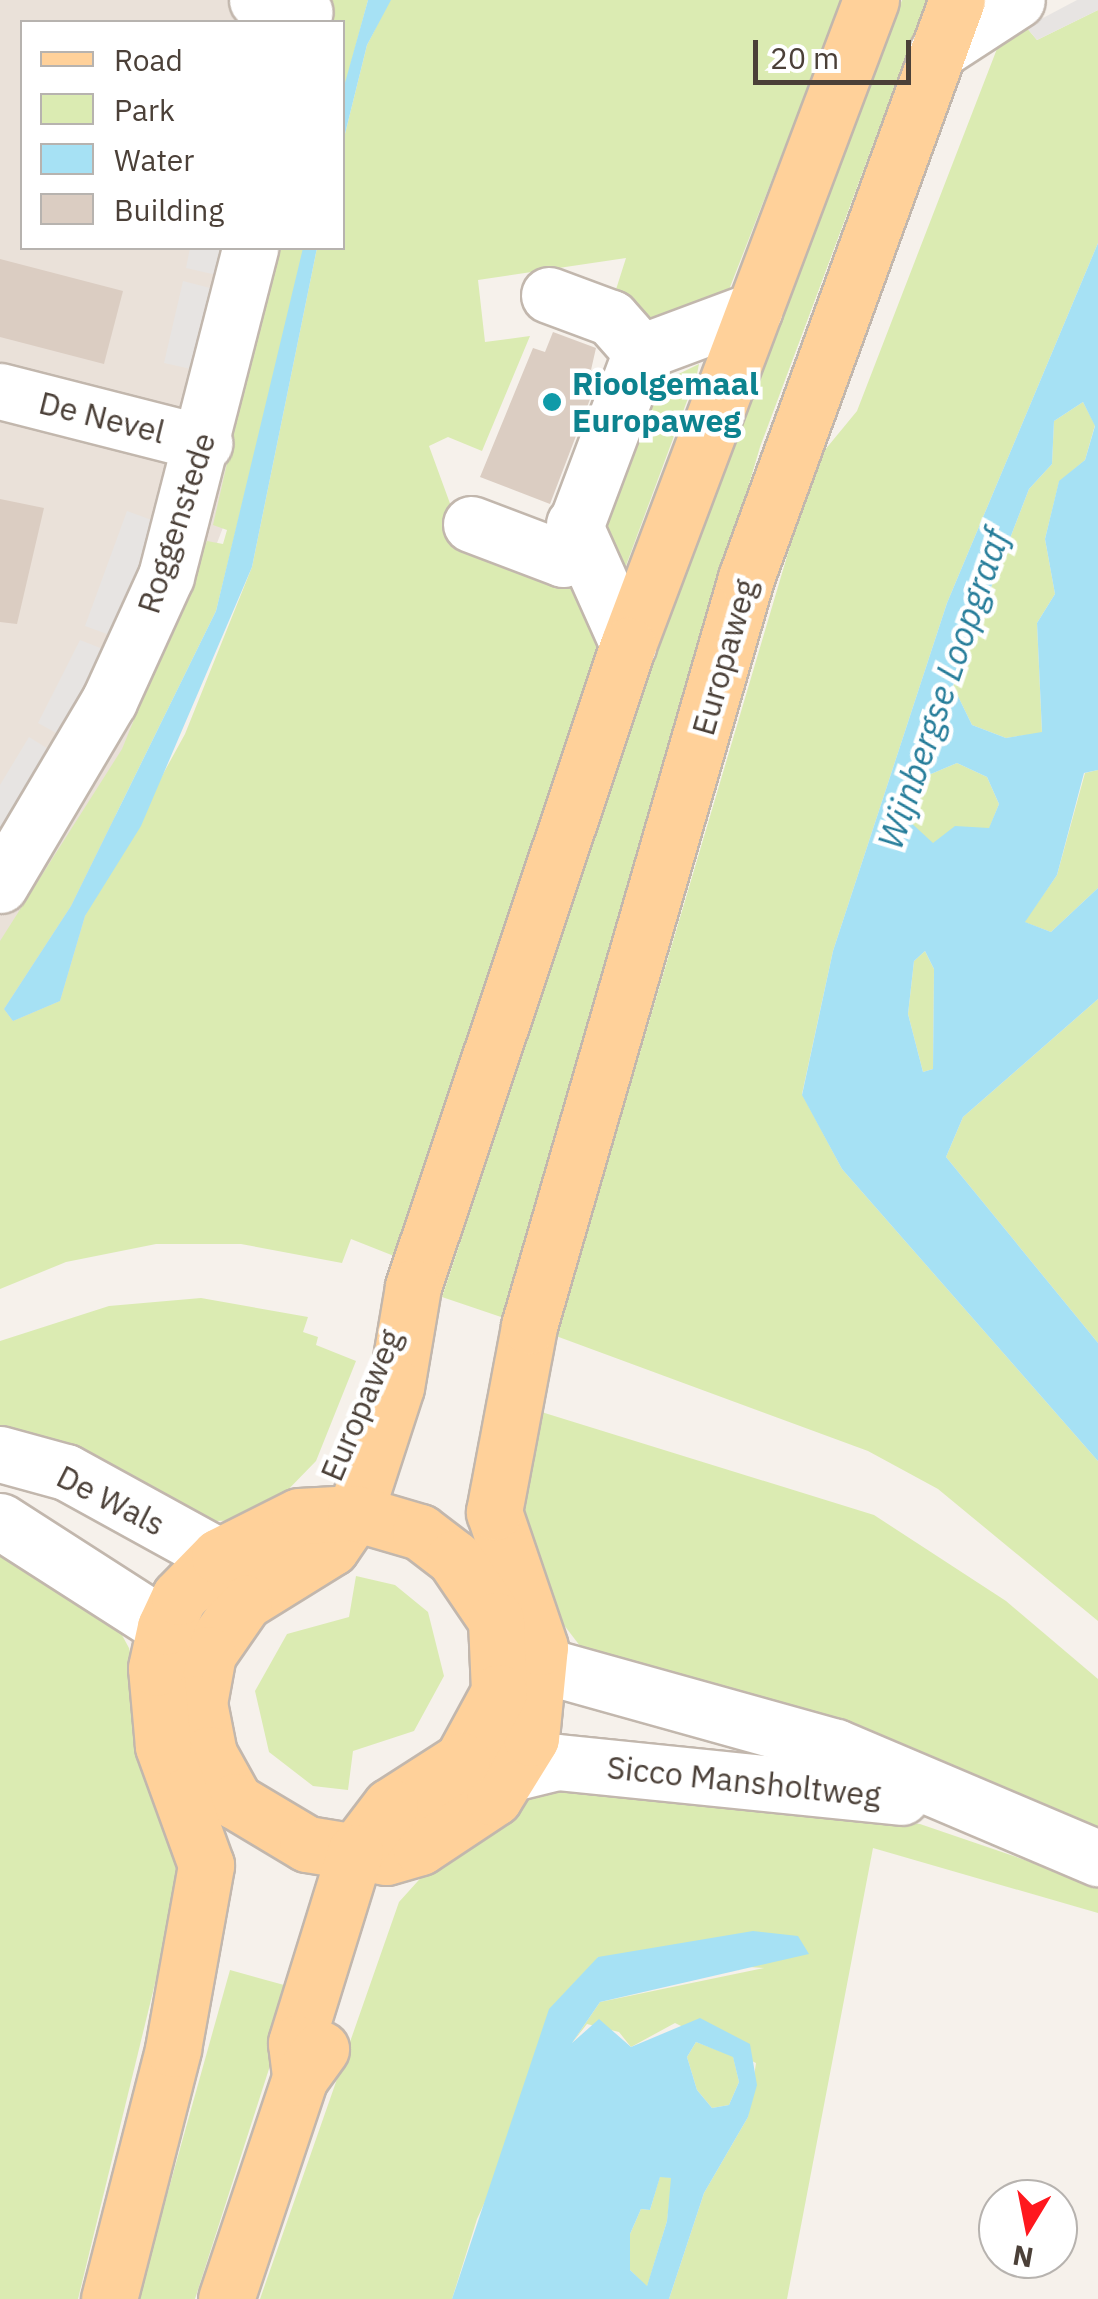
<!DOCTYPE html>
<html>
<head>
<meta charset="utf-8">
<style>
	body { margin:0 }
	#map { position:relative; width:1098px; height:2299px; overflow:hidden; background:#f6f1eb; font-family:"IBM Plex Sans",sans-serif }
	div>[style] { position:absolute }
	[style*='--x'] { left:calc(var(--x)*1px); top:calc(var(--y)*1px); width:calc(var(--w)*1px); rotate:calc(var(--a)*1deg) }
	.residential>* { inset:0; background:#eae1d9 }
	.green>* { inset:0; background:#dbebb2 }
	.parking>* { inset:0; background:#e7e4e2 }
	.water>* { inset:0; background:#a6e1f4 }
	.building>* { inset:0; background:#dbcdc2 }
	.roads { filter:drop-shadow(2px 0 #c2b7ad) drop-shadow(-2px 0 #c2b7ad) drop-shadow(0 2px #c2b7ad) drop-shadow(0 -2px #c2b7ad) }
	.minor>* { height:55px; margin:-27.5px; padding:0 27.5px; transform-origin:27.5px; border-radius:27.5px; background:#fff }
	.major>* { height:55px; margin:-27.5px; padding:0 27.5px; transform-origin:27.5px; border-radius:27.5px; background:#ffd19a }
	.dots>* { width:28px; height:28px; translate:-50% -50%; box-sizing:border-box; border:5px solid #fff; border-radius:50% }
	span { translate:-50% -50%; white-space:nowrap; text-align:center; line-height:1.15; -webkit-text-stroke:9px #fff; paint-order:stroke }
	.culture-label { font-size:32px; color:#0d838f; font-weight:700 }
	.left { translate:0 -50%; text-align:left }
	.street-label { font-size:32px; color:#4b4038 }
	.water-label { font-size:35px; color:#267d9a; font-style:italic }
	.legend { position:absolute; left:20px; top:20px; width:325px; height:230px; box-sizing:border-box; background:#fff; border:2px solid #b7b3af; margin:0; padding:12px 18px; list-style:none; font-size:30px; color:#4b4038 }
	.legend li { display:flex; align-items:center; gap:20px; height:50px }
	.legend b { width:50px; border:2px solid #b7b3af }
	.north { position:absolute; left:978px; top:2179px; width:100px; height:100px; box-sizing:border-box; background:#fff; border:2px solid #b7b3af; border-radius:50%; rotate:190deg; font-size:28px; font-weight:700; line-height:40px; text-align:center; color:#4b4038 }
	.north::after { content:''; display:block; margin:auto; width:35px; height:45px; background:#ff181e; clip-path:polygon(50% 0,100% 100%,50% 72%,0 100%) }
	.scale { position:absolute; left:753px; top:40px; width:158px; height:45px; box-sizing:border-box; border:5px solid #4b4038; border-top:0; padding-left:12px; font-size:30px; line-height:35px; white-space:nowrap; color:#4b4038; -webkit-text-stroke:8px #fff; paint-order:stroke }
</style>
</head>
<body>
<div id="map">
	<div class="residential">
		<i style="clip-path:polygon(0 0,368px 0,342px 22px,22px 22px,22px 248px,301px 248px,227px 517px,122px 791px,0 1249px)"></i>
	</div>
	<div class="green">
		<i style="clip-path:polygon(332px 0,368px 0,343px 93px,342px 22px,327px 22px)"></i>
		<i style="clip-path:polygon(390px 0,842px 0,725px 300px,663px 323px,612px 302px,626px 258px,478px 280px,485px 342px,530px 336px,482px 451px,448px 437px,429px 446px,463px 539px,566px 572px,597px 646px,394px 1256px,351px 1239px,342px 1263px,241px 1244px,156px 1244px,66px 1262px,0 1289px,0 941px,122px 749px,207px 541px,223px 544px,227px 530px,213px 525px,276px 248px,305px 248px,216px 611px,71px 906px,4px 1009px,13px 1021px,60px 1001px,85px 916px,185px 734px,252px 567px,317px 248px,342px 248px,343px 142px,367px 45px)"></i>
		<i style="clip-path:polygon(902px 0,927px 0,760px 447px,504px 1318px,442px 1297px,696px 534px)"></i>
		<i style="clip-path:polygon(1098px 10px,1098px 243px,947px 603px,833px 951px,802px 1094px,842px 1169px,1098px 1461px,1098px 1621px,938px 1489px,868px 1451px,556px 1336px,815px 462px,857px 411px,1000px 41px,1026px 27px,1037px 40px)"></i>
		<i style="clip-path:polygon(699px 364px,697px 374px,624px 571px,596px 526px,650px 388px)"></i>
		<i style="clip-path:polygon(1083px 402px,1095px 425px,1085px 460px,1059px 482px,1045px 539px,1055px 594px,1037px 623px,1042px 733px,1006px 738px,972px 725px,953px 686px,1029px 489px,1052px 464px,1054px 421px)"></i>
		<i style="clip-path:polygon(957px 763px,987px 777px,999px 804px,989px 829px,933px 844px,907px 820px,919px 779px)"></i>
		<i style="clip-path:polygon(1098px 770px,1098px 888px,1051px 932px,1024px 922px,1057px 875px,1085px 773px)"></i>
		<i style="clip-path:polygon(925px 951px,934px 969px,933px 1069px,923px 1072px,908px 1014px,914px 961px)"></i>
		<i style="clip-path:polygon(1098px 999px,1098px 1343px,946px 1157px,963px 1117px)"></i>
		<i style="clip-path:polygon(201px 1298px,308px 1317px,303px 1332px,318px 1337px,316px 1345px,356px 1361px,316px 1461px,280px 1498px,242px 1520px,191px 1522px,0 1438px,0 1341px,109px 1306px)"></i>
		<i style="clip-path:polygon(535px 1410px,874px 1515px,1006px 1601px,1098px 1679px,1098px 1828px,587px 1655px,557px 1616px,518px 1511px)"></i>
		<i style="clip-path:polygon(0 1539px,110px 1613px,129px 1648px,180px 1881px,78px 2299px,0 2299px)"></i>
		<i style="clip-path:polygon(356px 1576px,395px 1585px,428px 1612px,444px 1676px,414px 1731px,353px 1751px,348px 1790px,313px 1786px,269px 1752px,255px 1691px,287px 1634px,349px 1617px)"></i>
		<i style="clip-path:polygon(550px 1785px,920px 1824px,1098px 1885px,1098px 1913px,873px 1848px,787px 2299px,669px 2299px,704px 2193px,748px 2117px,756px 2063px,675px 2023px,631px 2047px,619px 2032px,587px 2024px,572px 2043px,600px 2002px,764px 1968px,598px 1957px,477px 2219px,452px 2299px,260px 2299px,399px 1902px,436px 1861px)"></i>
		<i style="clip-path:polygon(230px 1970px,295px 1988px,195px 2299px,138px 2299px)"></i>
		<i style="clip-path:polygon(696px 2042px,733px 2056px,739px 2082px,729px 2105px,712px 2108px,697px 2090px,687px 2057px)"></i>
		<i style="clip-path:polygon(660px 2176px,672px 2178px,667px 2221px,647px 2287px,630px 2270px,630px 2234px,641px 2209px,650px 2210px)"></i>
	</div>
	<div class="parking">
		<i style="clip-path:polygon(1077px 0,1098px 0,1098px 10px,1037px 40px,1026px 27px)"></i>
		<i style="clip-path:polygon(190px 248px,228px 248px,221px 276px,186px 268px)"></i>
		<i style="clip-path:polygon(183px 281px,218px 290px,200px 371px,164px 363px)"></i>
		<i style="clip-path:polygon(127px 511px,160px 523px,118px 638px,85px 626px)"></i>
		<i style="clip-path:polygon(80px 640px,113px 653px,67px 739px,38px 723px)"></i>
		<i style="clip-path:polygon(29px 737px,58px 755px,0 852px,0 785px)"></i>
	</div>
	<div class="water">
		<i style="clip-path:polygon(368px 0,391px 0,367px 45px,343px 142px,343px 90px)"></i>
		<i style="clip-path:polygon(evenodd,1098px 243px,1098px 770px,1084px 773px,1057px 875px,1025px 922px,1051px 932px,1098px 888px,1098px 999px,963px 1117px,946px 1157px,1098px 1343px,1098px 1461px,842px 1169px,802px 1095px,833px 951px,947px 603px,1098px 243px,1083px 402px,1095px 426px,1085px 460px,1059px 481px,1045px 539px,1055px 594px,1037px 623px,1042px 732px,1006px 738px,972px 725px,953px 686px,1029px 489px,1052px 464px,1054px 421px,1083px 402px,1098px 243px,957px 763px,987px 777px,999px 804px,989px 828px,955px 826px,933px 843px,907px 819px,919px 779px,957px 763px,1098px 243px,925px 951px,934px 969px,933px 1069px,923px 1072px,908px 1014px,914px 961px,925px 951px)"></i>
		<i style="clip-path:polygon(303px 248px,317px 248px,252px 567px,141px 826px,85px 916px,60px 1001px,13px 1021px,4px 1009px,71px 906px,216px 611px)"></i>
		<i style="clip-path:polygon(evenodd,753px 1931px,798px 1936px,809px 1954px,600px 2002px,572px 2043px,599px 2019px,631px 2047px,700px 2018px,750px 2044px,757px 2085px,748px 2117px,704px 2193px,669px 2299px,452px 2299px,549px 2009px,598px 1957px,753px 1931px,696px 2042px,733px 2057px,739px 2082px,729px 2105px,712px 2108px,697px 2090px,687px 2057px,696px 2042px,753px 1931px,660px 2177px,671px 2178px,667px 2221px,647px 2286px,630px 2270px,630px 2234px,641px 2209px,650px 2210px,660px 2177px)"></i>
	</div>
	<div class="building">
		<i style="clip-path:polygon(0 259px,123px 291px,104px 364px,0 337px)"></i>
		<i style="clip-path:polygon(553px 332px,596px 348px,591px 370px,600px 373px,550px 504px,480px 477px,533px 348px,545px 352px)"></i>
		<i style="clip-path:polygon(0 499px,44px 508px,17px 624px,0 622px)"></i>
	</div>
	<div class="roads">
		<div class="minor">
			<i style="--x:257;--y:0;--w:49;--a:14"></i>
			<i style="--x:937;--y:52;--w:95;--a:-33"></i>
			<i style="--x:549;--y:295;--w:66;--a:20.4"></i>
			<i style="--x:611;--y:318;--w:45;--a:48.6"></i>
			<i style="--x:0;--y:391;--w:211;--a:14.3"></i>
			<i style="--x:471;--y:524;--w:98;--a:20.8"></i>
			<i style="--x:563;--y:559;--w:221;--a:-69.4"></i>
			<i style="--x:641;--y:352;--w:121;--a:-20.4"></i>
			<i style="--x:574;--y:524;--w:133;--a:65.9"></i>
			<i style="--x:0;--y:885;--w:214;--a:-59.4"></i>
			<i style="--x:109;--y:701;--w:137;--a:-65.5"></i>
			<i style="--x:166;--y:576;--w:339;--a:-75.6"></i>
			<i style="--x:0;--y:1454;--w:68;--a:15.3"></i>
			<i style="--x:66;--y:1472;--w:175;--a:28.8"></i>
			<i style="--x:0;--y:1521;--w:196;--a:32.7"></i>
			<i style="--x:542;--y:1665;--w:305;--a:15.6"></i>
			<i style="--x:836;--y:1747;--w:285;--a:23"></i>
			<i style="--x:516;--y:1772;--w:42;--a:-13.7"></i>
			<i style="--x:557;--y:1762;--w:346;--a:5.8"></i>
		</div>
		<div class="major">
			<i style="--x:871;--y:0;--w:689;--a:110.64"></i>
			<i style="--x:628;--y:645;--w:677;--a:108.52"></i>
			<i style="--x:413;--y:1287;--w:101;--a:99.6"></i>
			<i style="--x:396;--y:1387;--w:133;--a:108"></i>
			<i style="--x:355;--y:1513;--w:42;--a:124.4"></i>
			<i style="--x:331;--y:1548;--w:102;--a:148.2"></i>
			<i style="--x:244;--y:1602;--w:63;--a:124.7"></i>
			<i style="--x:208;--y:1654;--w:50;--a:100.4"></i>
			<i style="--x:199;--y:1703;--w:52;--a:78.9"></i>
			<i style="--x:209;--y:1754;--w:54;--a:61"></i>
			<i style="--x:235;--y:1801;--w:84;--a:30.8"></i>
			<i style="--x:307;--y:1844;--w:80;--a:9.3"></i>
			<i style="--x:386;--y:1857;--w:35;--a:-16"></i>
			<i style="--x:420;--y:1847;--w:89;--a:-33.5"></i>
			<i style="--x:494;--y:1798;--w:70;--a:-58.3"></i>
			<i style="--x:531;--y:1738;--w:91;--a:-84.4"></i>
			<i style="--x:540;--y:1647;--w:143;--a:-108.8"></i>
			<i style="--x:494;--y:1512;--w:189;--a:-79.3"></i>
			<i style="--x:529;--y:1326;--w:779;--a:-73.82"></i>
			<i style="--x:746;--y:578;--w:615;--a:-69.95"></i>
			<i style="--x:109;--y:2299;--w:258;--a:-75.6"></i>
			<i style="--x:173;--y:2049;--w:187;--a:-79.8"></i>
			<i style="--x:206;--y:1865;--w:127;--a:-109.9"></i>
			<i style="--x:163;--y:1746;--w:78;--a:-95.1"></i>
			<i style="--x:156;--y:1668;--w:42;--a:-77.6"></i>
			<i style="--x:165;--y:1627;--w:33;--a:-65"></i>
			<i style="--x:179;--y:1597;--w:57;--a:-45.7"></i>
			<i style="--x:219;--y:1556;--w:89;--a:-26.6"></i>
			<i style="--x:299;--y:1516;--w:56;--a:-3.1"></i>
			<i style="--x:355;--y:1513;--w:68;--a:16.3"></i>
			<i style="--x:420;--y:1532;--w:43;--a:37.4"></i>
			<i style="--x:454;--y:1558;--w:75;--a:55.9"></i>
			<i style="--x:496;--y:1620;--w:72;--a:87.6"></i>
			<i style="--x:499;--y:1692;--w:77;--a:118.6"></i>
			<i style="--x:462;--y:1760;--w:85;--a:147.4"></i>
			<i style="--x:390;--y:1806;--w:58;--a:127.3"></i>
			<i style="--x:355;--y:1852;--w:200;--a:107.2"></i>
			<i style="--x:296;--y:2043;--w:35;--a:83"></i>
			<i style="--x:226;--y:2299;--w:233;--a:-71.5"></i>
			<i style="--x:300;--y:2078;--w:36;--a:-54"></i>
		</div>
	</div>
	<div class="dots">
		<i style="left:552px;top:402px;background:#0f9aa8"></i>
	</div>
	<div class="culture-label">
		<span class="left" style="left:572px;top:402px">Rioolgemaal<br>Europaweg</span>
	</div>
	<div class="street-label">
		<span style="left:102px;top:417px;rotate:14deg">De Nevel</span>
		<span style="left:176px;top:523px;rotate:-72deg">Roggenstede</span>
		<span style="left:724px;top:657px;rotate:-74deg">Europaweg</span>
		<span style="left:361px;top:1405px;rotate:-67deg">Europaweg</span>
		<span style="left:111px;top:1500px;rotate:27deg">De Wals</span>
		<span style="left:744px;top:1781px;rotate:6deg">Sicco Mansholtweg</span>
	</div>
	<div class="water-label">
		<span style="left:943px;top:689px;rotate:-71deg">Wijnbergse Loopgraaf</span>
	</div>
	<ul class="legend">
	<li><b style="height:12px;background:#ffd19a"></b>Road</li>
	<li><b style="height:28px;background:#dbebb2"></b>Park</li>
	<li><b style="height:28px;background:#a6e1f4"></b>Water</li>
	<li><b style="height:28px;background:#dbcdc2"></b>Building</li>
	</ul>
	<div class="north">N</div>
	<div class="scale">20 m</div>
</div>
</body>
</html>
